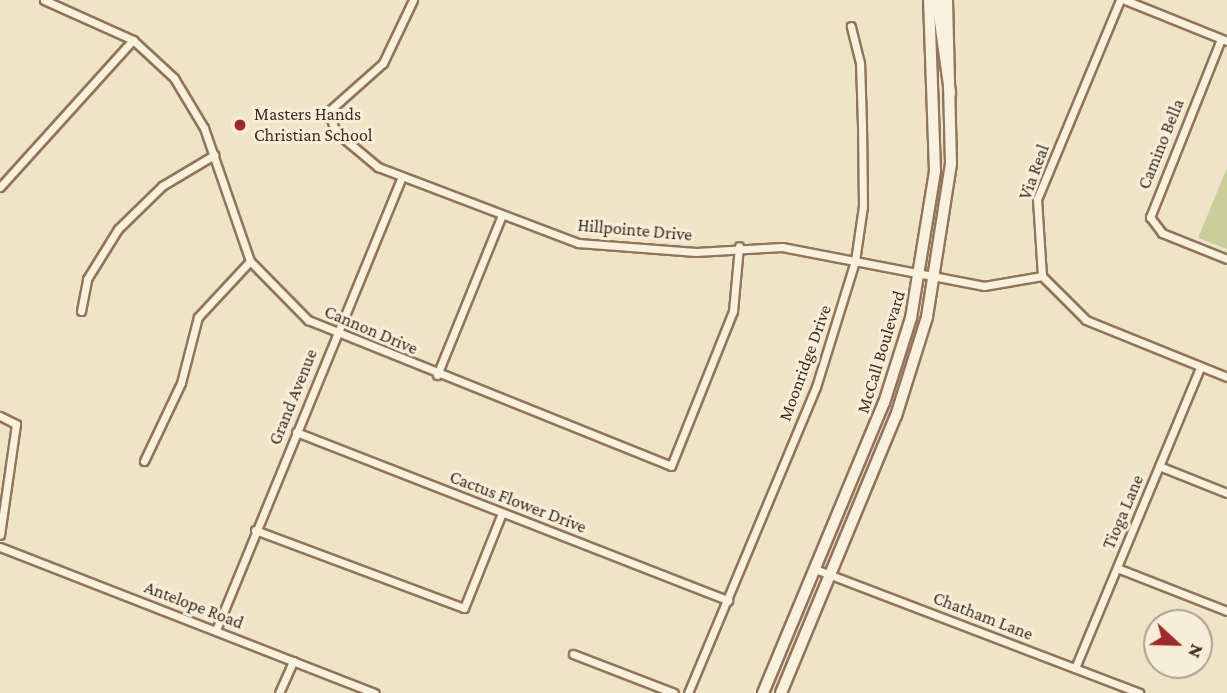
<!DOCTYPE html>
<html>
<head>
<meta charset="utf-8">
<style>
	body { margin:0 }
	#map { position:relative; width:1227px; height:693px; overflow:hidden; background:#f0e4c8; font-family:"Crimson Pro",serif }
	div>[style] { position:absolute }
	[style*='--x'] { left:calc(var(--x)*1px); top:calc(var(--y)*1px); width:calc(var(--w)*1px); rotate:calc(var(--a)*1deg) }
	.green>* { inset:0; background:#c9cf9b }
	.roads { filter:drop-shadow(2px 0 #8d765c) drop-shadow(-2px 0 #8d765c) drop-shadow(0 2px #8d765c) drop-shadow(0 -2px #8d765c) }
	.street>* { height:7px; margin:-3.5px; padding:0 3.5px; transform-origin:3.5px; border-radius:3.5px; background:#faf1dc }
	.secondary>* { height:10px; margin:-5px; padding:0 5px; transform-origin:5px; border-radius:5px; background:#faf1dc }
	.dots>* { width:19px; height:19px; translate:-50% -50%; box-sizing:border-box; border:4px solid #f7eed8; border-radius:50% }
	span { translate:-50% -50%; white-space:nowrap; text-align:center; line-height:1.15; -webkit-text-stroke:6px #f7eed8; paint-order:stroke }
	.poi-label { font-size:18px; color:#3d2e20 }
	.left { translate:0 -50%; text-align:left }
	.street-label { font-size:18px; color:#3d2e20 }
	.north { position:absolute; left:1143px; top:609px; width:70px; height:70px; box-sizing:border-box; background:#f7eed8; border:2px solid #ada18e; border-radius:50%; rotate:112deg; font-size:19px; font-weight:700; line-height:28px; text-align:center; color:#3d2e20 }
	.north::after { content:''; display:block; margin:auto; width:24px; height:32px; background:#9e2a2b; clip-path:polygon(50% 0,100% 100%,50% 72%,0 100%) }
</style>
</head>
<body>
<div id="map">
	<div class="green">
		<i style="clip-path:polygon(1227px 168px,1227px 249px,1198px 238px)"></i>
	</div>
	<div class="roads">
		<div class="street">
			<i style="--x:44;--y:0;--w:98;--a:24.2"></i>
			<i style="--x:133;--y:40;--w:56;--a:42.8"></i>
			<i style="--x:174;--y:78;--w:58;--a:59"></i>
			<i style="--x:204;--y:128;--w:141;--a:70.9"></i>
			<i style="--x:250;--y:261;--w:83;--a:45.5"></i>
			<i style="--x:308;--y:320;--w:391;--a:21.9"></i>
			<i style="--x:671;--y:466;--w:167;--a:-68.2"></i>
			<i style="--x:733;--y:311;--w:65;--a:-84.7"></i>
			<i style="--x:413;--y:0;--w:70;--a:115.5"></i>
			<i style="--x:383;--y:63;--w:74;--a:138.3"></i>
			<i style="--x:328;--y:112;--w:22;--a:68"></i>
			<i style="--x:336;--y:132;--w:55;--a:39.8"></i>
			<i style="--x:378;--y:167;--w:214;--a:20.8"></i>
			<i style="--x:578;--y:243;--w:118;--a:4.4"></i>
			<i style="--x:696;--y:252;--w:86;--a:-3.3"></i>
			<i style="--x:782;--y:247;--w:206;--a:10.9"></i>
			<i style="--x:984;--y:286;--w:59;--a:-9.8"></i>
			<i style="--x:1120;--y:0;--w:216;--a:112.6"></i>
			<i style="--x:1037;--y:199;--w:77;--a:86.3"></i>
			<i style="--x:1042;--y:276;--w:62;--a:45"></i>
			<i style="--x:1086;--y:320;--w:152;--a:22"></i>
			<i style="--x:1125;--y:0;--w:110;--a:21.9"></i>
			<i style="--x:1221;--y:39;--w:192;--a:111.7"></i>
			<i style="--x:1150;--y:217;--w:20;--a:53"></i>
			<i style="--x:1162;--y:233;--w:70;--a:21.8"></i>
			<i style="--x:0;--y:187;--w:198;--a:-47.9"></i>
			<i style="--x:81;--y:311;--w:33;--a:-79"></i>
			<i style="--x:87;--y:279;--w:59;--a:-58.2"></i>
			<i style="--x:118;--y:229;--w:62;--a:-44.3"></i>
			<i style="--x:162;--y:186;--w:61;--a:-30.8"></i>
			<i style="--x:437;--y:375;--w:170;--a:-67.9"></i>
			<i style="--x:0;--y:416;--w:18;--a:27"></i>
			<i style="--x:16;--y:424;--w:112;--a:98.2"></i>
			<i style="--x:296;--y:432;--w:464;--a:21.3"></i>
			<i style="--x:144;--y:461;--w:86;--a:-64.6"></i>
			<i style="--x:181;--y:383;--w:68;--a:-75.6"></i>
			<i style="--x:198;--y:317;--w:76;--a:-47.1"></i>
			<i style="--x:1159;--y:466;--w:73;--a:21.7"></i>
			<i style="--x:255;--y:530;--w:223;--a:20.5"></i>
			<i style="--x:464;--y:608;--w:102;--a:-68.2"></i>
			<i style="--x:0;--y:547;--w:402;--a:21.3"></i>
			<i style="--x:1117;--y:568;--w:118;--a:21.4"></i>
			<i style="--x:815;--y:569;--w:347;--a:20.9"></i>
			<i style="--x:216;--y:630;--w:490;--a:-67.7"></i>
			<i style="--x:573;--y:654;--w:108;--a:21.1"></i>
			<i style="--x:1075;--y:668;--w:326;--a:-67.4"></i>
			<i style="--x:279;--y:693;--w:35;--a:-66"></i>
			<i style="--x:688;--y:693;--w:332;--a:-67.3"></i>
			<i style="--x:816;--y:387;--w:132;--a:-72.8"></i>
			<i style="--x:855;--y:261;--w:56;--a:-81.7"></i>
			<i style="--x:863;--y:206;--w:81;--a:-90.7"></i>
			<i style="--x:862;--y:125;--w:62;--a:-91.8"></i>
			<i style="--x:860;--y:63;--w:38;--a:-104"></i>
		</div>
		<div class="secondary">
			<i style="--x:937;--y:0;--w:94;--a:82"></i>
			<i style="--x:763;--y:693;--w:314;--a:-67.4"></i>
			<i style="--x:884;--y:403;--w:89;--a:-72.4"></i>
			<i style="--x:911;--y:318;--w:149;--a:-80.7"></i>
			<i style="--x:935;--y:171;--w:171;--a:-92"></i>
			<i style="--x:781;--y:693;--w:300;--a:-67.5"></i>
			<i style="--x:896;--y:416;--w:104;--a:-72.6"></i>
			<i style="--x:927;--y:317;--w:155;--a:-81.1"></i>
			<i style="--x:951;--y:164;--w:164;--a:-91.4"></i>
		</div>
	</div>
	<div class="dots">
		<i style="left:240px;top:125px;background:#9e2a2b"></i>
	</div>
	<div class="poi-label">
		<span class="left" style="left:254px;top:125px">Masters Hands<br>Christian School</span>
	</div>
	<div class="street-label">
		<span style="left:1161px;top:144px;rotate:-68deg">Camino Bella</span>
		<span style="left:1034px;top:172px;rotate:-70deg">Via Real</span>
		<span style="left:635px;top:230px;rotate:5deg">Hillpointe Drive</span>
		<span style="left:371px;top:330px;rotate:23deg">Cannon Drive</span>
		<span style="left:881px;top:352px;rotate:-73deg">McCall Boulevard</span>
		<span style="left:805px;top:363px;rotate:-70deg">Moonridge Drive</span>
		<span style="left:293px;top:397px;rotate:-68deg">Grand Avenue</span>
		<span style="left:518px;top:502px;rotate:21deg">Cactus Flower Drive</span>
		<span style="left:1123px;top:512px;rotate:-67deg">Tioga Lane</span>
		<span style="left:194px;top:605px;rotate:21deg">Antelope Road</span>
		<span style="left:983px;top:616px;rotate:21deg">Chatham Lane</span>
	</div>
	<div class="north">N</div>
</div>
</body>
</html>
